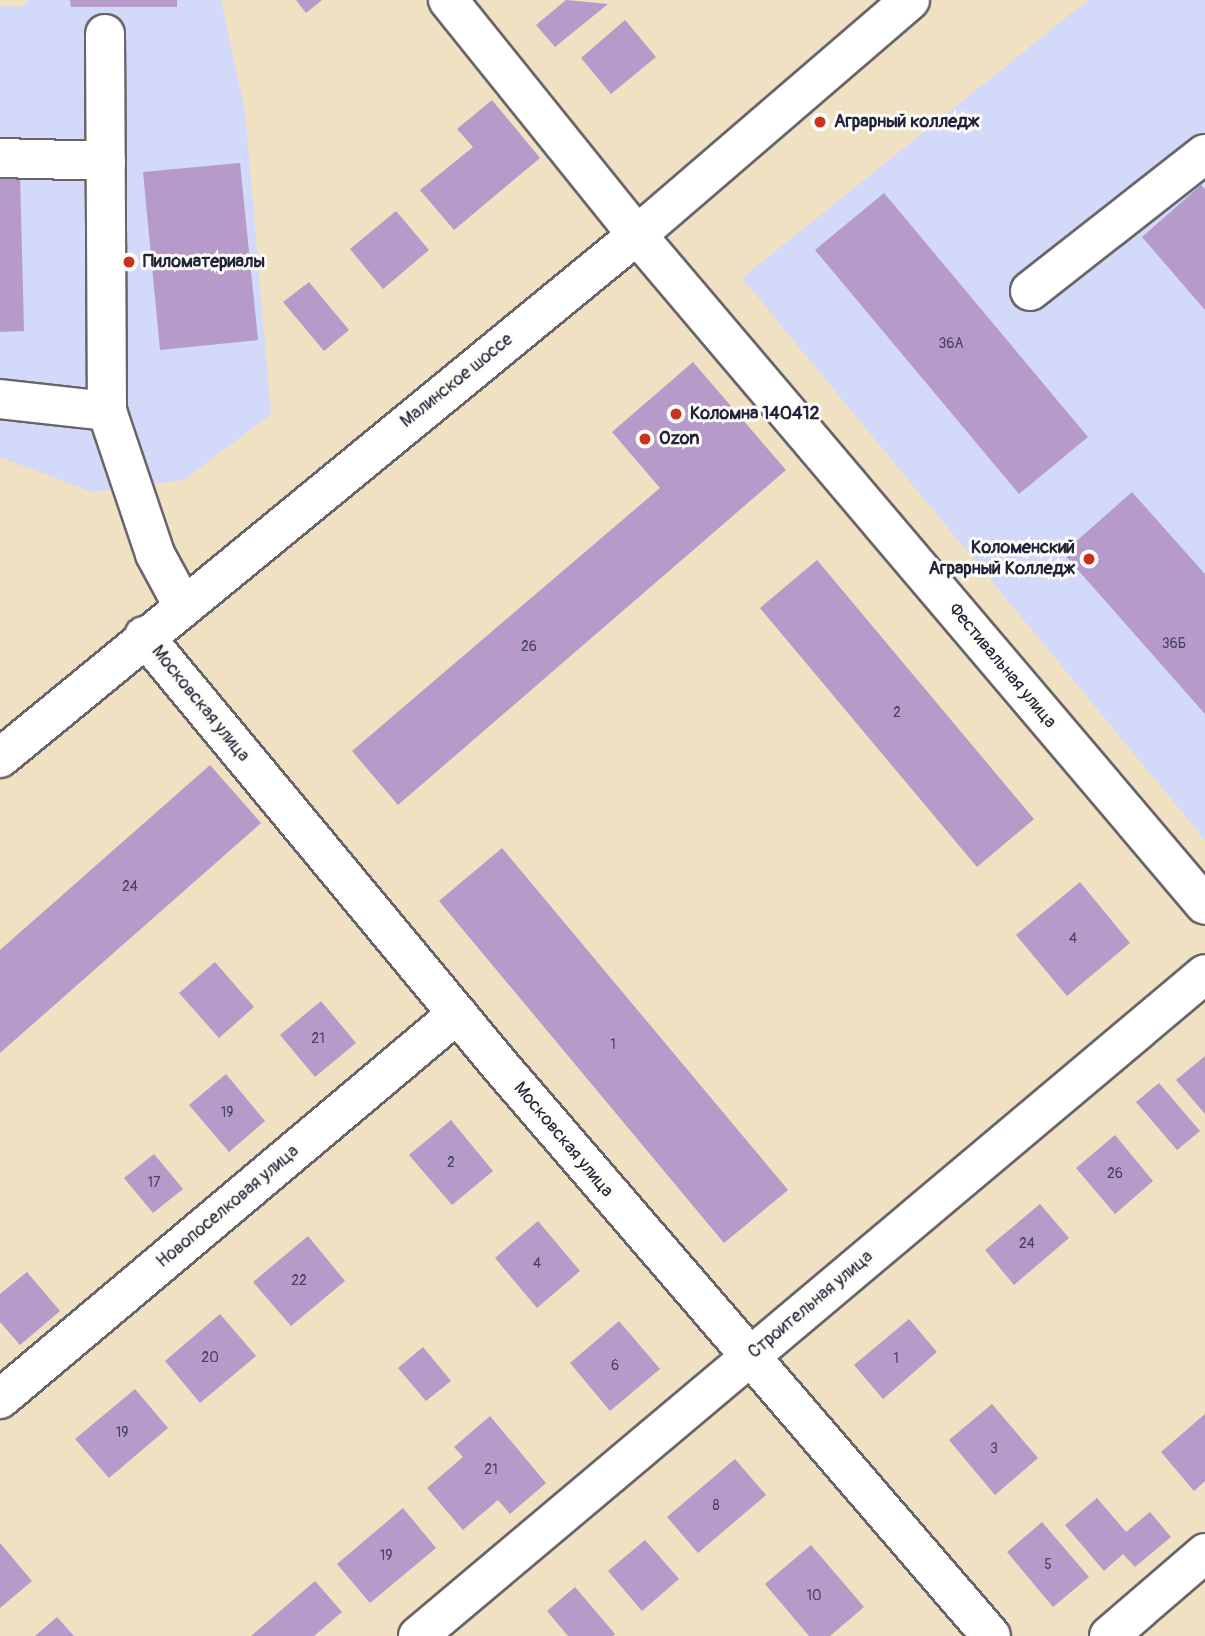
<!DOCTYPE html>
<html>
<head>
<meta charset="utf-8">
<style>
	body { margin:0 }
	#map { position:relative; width:1205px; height:1636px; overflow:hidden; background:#efe1c2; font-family:Pangolin,sans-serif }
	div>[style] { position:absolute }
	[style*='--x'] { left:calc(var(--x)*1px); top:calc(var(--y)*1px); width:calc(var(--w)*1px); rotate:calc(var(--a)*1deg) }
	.built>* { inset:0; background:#d2d9f9 }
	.building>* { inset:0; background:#b69aca }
	.roads { filter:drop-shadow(2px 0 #6a656a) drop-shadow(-2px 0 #6a656a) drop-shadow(0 2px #6a656a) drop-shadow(0 -2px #6a656a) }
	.minor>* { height:38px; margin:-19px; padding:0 19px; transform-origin:19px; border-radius:19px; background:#fff }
	.major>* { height:38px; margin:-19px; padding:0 19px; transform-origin:19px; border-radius:19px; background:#fff }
	.dots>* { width:19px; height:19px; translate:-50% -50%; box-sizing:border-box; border:4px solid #fdfcf7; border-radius:50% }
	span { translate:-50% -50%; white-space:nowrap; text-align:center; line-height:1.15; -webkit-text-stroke:6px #fdfcf7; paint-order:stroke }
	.number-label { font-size:14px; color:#47405f }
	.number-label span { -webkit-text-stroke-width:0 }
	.poi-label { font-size:18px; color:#22223b; font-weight:700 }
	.left { translate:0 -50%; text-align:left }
	.right { translate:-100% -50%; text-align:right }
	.street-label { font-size:18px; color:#22223b }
</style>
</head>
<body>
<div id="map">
	<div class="built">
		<i style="clip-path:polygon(28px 0,221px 0,245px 111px,271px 414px,184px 480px,91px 492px,0 457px,0 6px,22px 7px)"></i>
		<i style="clip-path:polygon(1088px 0,1205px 0,1205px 840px,742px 278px)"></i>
	</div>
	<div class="building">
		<i style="clip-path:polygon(70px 0,177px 0,177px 7px,71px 7px)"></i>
		<i style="clip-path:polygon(296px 0,322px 0,306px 13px)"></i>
		<i style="clip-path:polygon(566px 0,608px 4px,555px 47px,536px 25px)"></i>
		<i style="clip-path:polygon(625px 20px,656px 57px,611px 94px,581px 58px)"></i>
		<i style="clip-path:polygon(492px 100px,540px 158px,454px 230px,420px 190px,473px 147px,457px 129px)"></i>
		<i style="clip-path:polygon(240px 163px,258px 340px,160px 350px,143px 172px)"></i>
		<i style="clip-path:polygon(0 174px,20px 174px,24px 331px,0 332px)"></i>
		<i style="clip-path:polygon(1201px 185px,1205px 189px,1205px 310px,1142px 237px)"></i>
		<i style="clip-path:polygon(884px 193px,1088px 437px,1019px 494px,815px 250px)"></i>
		<i style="clip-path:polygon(396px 211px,429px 250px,383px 289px,350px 249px)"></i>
		<i style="clip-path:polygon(309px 282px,349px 330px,324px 351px,283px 302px)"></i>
		<i style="clip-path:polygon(693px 362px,786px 470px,398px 805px,352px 751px,660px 488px,612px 432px)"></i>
		<i style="clip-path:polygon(1132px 492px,1205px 574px,1205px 714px,1063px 553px)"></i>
		<i style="clip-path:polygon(817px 560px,1034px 819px,977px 867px,760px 608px)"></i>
		<i style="clip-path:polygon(210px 765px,261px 823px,0 1053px,0 950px)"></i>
		<i style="clip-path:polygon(502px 848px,788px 1190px,724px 1243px,439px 901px)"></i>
		<i style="clip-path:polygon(1080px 882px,1130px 943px,1067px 996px,1016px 935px)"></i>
		<i style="clip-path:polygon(215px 962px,254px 1007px,219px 1038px,179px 993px)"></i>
		<i style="clip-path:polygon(321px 1001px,356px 1043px,315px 1077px,280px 1035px)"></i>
		<i style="clip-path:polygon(1205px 1056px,1205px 1114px,1176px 1080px)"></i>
		<i style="clip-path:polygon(226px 1074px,265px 1121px,229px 1152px,189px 1105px)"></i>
		<i style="clip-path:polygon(1159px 1083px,1200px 1131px,1177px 1150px,1136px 1102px)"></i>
		<i style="clip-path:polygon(451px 1120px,493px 1171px,452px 1205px,409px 1155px)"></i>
		<i style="clip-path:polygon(1115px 1135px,1153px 1181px,1115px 1214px,1076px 1168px)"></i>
		<i style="clip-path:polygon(154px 1154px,183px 1189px,153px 1213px,124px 1178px)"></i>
		<i style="clip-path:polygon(1040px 1204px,1069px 1238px,1014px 1285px,985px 1250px)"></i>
		<i style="clip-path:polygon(538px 1221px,580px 1271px,537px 1308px,495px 1258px)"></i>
		<i style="clip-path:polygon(308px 1236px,345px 1281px,291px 1326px,253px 1282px)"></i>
		<i style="clip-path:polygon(27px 1272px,60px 1311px,20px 1345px,0 1322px,0 1294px)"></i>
		<i style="clip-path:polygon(220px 1314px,256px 1356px,200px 1403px,165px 1361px)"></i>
		<i style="clip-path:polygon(909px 1319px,937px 1352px,883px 1399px,854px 1365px)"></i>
		<i style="clip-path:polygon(619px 1321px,660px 1369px,610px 1411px,570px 1363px)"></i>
		<i style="clip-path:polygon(423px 1347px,451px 1381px,426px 1401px,398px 1368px)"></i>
		<i style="clip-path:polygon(135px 1389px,168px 1428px,109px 1478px,75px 1439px)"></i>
		<i style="clip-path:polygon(992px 1404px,1038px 1458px,995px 1495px,949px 1440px)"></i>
		<i style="clip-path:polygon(1205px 1414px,1205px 1481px,1194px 1491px,1161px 1452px)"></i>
		<i style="clip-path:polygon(490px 1416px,546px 1483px,510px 1514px,498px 1500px,463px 1530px,427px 1488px,463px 1457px,454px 1447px)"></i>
		<i style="clip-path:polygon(735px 1459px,766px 1495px,698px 1553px,667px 1517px)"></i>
		<i style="clip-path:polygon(1097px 1498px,1126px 1532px,1150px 1512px,1171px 1537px,1135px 1567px,1123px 1554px,1104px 1571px,1065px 1525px)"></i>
		<i style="clip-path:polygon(403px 1508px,436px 1548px,370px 1603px,337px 1564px)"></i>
		<i style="clip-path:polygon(1042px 1522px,1089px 1577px,1053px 1607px,1007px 1552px)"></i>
		<i style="clip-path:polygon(645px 1540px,679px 1579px,642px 1611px,608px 1571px)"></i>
		<i style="clip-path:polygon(0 1543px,32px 1581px,0 1608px)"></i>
		<i style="clip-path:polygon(811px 1545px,864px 1607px,830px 1636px,809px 1636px,765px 1584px)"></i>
		<i style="clip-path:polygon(315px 1581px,342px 1612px,314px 1636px,251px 1636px)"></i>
		<i style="clip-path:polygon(575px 1587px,615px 1634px,613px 1636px,568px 1636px,547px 1611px)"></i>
		<i style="clip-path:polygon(57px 1617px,74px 1636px,35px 1636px)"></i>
	</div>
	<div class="roads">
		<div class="minor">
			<i style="--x:448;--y:0;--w:302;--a:51.2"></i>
			<i style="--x:637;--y:235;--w:878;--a:49.71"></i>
			<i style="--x:105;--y:34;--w:377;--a:89.7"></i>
			<i style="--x:107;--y:411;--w:151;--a:71.4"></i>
			<i style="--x:155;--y:554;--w:57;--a:61.6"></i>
			<i style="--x:0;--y:158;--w:106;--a:1.6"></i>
			<i style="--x:1030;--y:291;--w:222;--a:-38.1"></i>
			<i style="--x:0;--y:399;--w:108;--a:6.4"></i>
			<i style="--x:144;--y:636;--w:553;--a:50.35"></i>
			<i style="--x:497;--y:1062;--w:757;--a:49.28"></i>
			<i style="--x:0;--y:1399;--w:598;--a:-40.11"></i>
			<i style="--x:418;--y:1636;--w:1028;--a:-40.07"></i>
			<i style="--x:1109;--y:1636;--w:127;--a:-40.8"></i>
		</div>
		<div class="major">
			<i style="--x:0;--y:758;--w:824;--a:-39.39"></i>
			<i style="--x:637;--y:235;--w:360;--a:-40.7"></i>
		</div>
	</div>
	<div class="dots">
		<i style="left:820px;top:122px;background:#c8321e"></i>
		<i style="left:129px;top:262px;background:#c8321e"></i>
		<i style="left:676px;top:414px;background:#c8321e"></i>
		<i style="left:645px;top:439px;background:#c8321e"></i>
		<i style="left:1089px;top:559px;background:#c8321e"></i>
	</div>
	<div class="number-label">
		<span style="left:951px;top:344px">36А</span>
		<span style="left:1174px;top:644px">36Б</span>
		<span style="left:529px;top:647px">26</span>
		<span style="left:897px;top:713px">2</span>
		<span style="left:130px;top:887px">24</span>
		<span style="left:1073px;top:939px">4</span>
		<span style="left:318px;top:1039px">21</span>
		<span style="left:613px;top:1045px">1</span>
		<span style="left:227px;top:1113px">19</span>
		<span style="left:451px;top:1163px">2</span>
		<span style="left:1115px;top:1174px">26</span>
		<span style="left:154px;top:1183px">17</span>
		<span style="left:1027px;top:1244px">24</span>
		<span style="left:537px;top:1264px">4</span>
		<span style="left:299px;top:1281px">22</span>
		<span style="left:210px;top:1358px">20</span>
		<span style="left:896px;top:1359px">1</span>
		<span style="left:615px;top:1366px">6</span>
		<span style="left:122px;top:1433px">19</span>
		<span style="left:994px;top:1449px">3</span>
		<span style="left:491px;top:1470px">21</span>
		<span style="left:716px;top:1506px">8</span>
		<span style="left:386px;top:1556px">19</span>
		<span style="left:1048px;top:1565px">5</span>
		<span style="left:814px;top:1596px">10</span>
	</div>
	<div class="poi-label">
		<span class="left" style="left:834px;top:122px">Аграрный колледж</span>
		<span class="left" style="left:143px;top:262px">Пиломатериалы</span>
		<span class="left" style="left:690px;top:414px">Коломна 140412</span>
		<span class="left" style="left:659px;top:439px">Ozon</span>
		<span class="right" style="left:1075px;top:559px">Коломенский<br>Аграрный Колледж</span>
	</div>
	<div class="street-label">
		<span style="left:457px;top:381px;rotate:-39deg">Малинское шоссе</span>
		<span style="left:1002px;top:666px;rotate:50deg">Фестивальная улица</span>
		<span style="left:200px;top:704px;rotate:51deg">Московская улица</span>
		<span style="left:563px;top:1140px;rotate:50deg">Московская улица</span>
		<span style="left:228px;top:1207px;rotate:-40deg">Новопоселковая улица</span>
		<span style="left:811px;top:1305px;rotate:-40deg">Строительная улица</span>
	</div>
</div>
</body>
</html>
